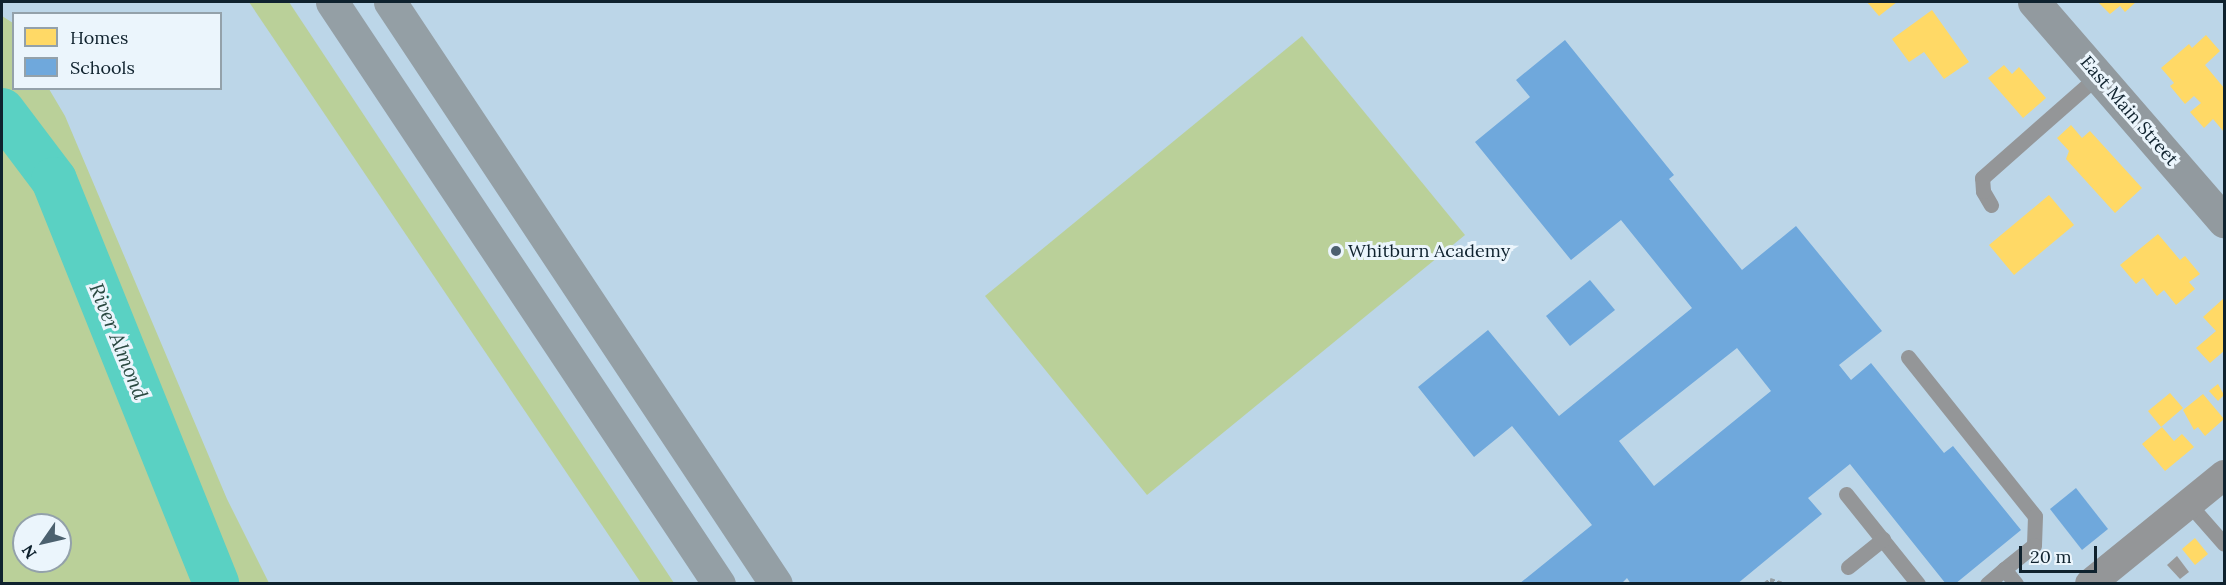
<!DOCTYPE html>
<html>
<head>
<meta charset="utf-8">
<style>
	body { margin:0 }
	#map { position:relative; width:2226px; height:585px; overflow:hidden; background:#bcd6e8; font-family:Lora,serif }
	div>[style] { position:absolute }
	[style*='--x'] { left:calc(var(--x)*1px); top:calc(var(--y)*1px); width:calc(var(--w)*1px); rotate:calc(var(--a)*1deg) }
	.green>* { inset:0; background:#bad099 }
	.homes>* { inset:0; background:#ffd966 }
	.schools>* { inset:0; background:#6fa8dc }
	.industry>* { inset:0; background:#999 }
	.river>* { height:46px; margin:-23px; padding:0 23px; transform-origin:23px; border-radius:23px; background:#5ad1c3 }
	.path>* { height:4px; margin-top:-2px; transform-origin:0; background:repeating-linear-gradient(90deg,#969fa4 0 4.5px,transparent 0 7.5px) }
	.lane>* { height:15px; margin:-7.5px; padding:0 7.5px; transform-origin:7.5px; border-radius:7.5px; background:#949698 }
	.street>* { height:30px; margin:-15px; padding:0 15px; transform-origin:15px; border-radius:15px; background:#949698 }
	.primary>* { height:33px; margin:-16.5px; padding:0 16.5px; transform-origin:16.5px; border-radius:16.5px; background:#929a9f }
	.highway>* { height:33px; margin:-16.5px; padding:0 16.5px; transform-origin:16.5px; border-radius:16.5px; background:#949fa5 }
	.dots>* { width:16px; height:16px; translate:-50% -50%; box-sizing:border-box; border:3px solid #ebf5fc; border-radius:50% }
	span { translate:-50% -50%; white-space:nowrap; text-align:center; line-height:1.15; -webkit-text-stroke:6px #ebf5fc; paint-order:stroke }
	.street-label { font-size:18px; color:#0f222e }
	.poi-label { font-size:18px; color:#0f222e }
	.left { translate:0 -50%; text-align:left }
	.water-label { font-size:20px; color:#2a4941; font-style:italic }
	.frame { position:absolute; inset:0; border:3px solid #0f222e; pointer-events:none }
	.legend { position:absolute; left:12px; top:12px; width:210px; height:78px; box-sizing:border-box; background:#ebf5fc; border:2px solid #93a1aa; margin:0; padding:8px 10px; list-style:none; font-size:18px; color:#0f222e }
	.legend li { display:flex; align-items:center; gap:12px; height:30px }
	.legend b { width:30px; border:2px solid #93a1aa }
	.north { position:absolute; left:12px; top:513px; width:60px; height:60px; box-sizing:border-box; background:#ebf5fc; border:2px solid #93a1aa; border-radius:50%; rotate:236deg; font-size:16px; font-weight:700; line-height:24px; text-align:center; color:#0f222e }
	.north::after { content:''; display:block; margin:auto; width:21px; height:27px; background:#4c616f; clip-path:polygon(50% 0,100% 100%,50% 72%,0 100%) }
	.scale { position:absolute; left:2019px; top:546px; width:78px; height:27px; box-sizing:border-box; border:3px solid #0f222e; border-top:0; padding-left:8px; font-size:18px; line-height:21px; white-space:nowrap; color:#0f222e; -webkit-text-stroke:4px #ebf5fc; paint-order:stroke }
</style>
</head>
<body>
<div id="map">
	<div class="green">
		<i style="clip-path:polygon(249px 2px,289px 2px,674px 583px,641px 583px)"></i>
		<i style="clip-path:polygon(evenodd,2px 16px,13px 23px,14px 88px,49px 89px,65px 116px,227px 499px,269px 583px,2px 583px,2px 16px,24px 525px,60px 525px,60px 561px,24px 561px,24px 525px)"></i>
		<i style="clip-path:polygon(1302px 36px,1465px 235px,1147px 495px,985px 296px)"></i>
	</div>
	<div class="homes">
		<i style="clip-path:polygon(1867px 2px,1897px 2px,1879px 16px)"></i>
		<i style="clip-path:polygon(2098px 2px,2136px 2px,2125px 12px,2120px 6px,2110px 14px)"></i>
		<i style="clip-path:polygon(1932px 10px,1969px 62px,1944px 79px,1924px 52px,1909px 62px,1892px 39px)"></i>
		<i style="clip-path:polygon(2206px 35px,2220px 51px,2205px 65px,2224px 88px,2224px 132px,2213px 119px,2204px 128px,2190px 112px,2201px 103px,2194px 96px,2185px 104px,2170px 86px,2174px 83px,2161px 68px,2189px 44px,2192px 48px)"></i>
		<i style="clip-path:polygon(2004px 65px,2012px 74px,2019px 67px,2046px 98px,2023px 118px,1988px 78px)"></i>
		<i style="clip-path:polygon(2071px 125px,2082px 138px,2090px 131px,2142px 188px,2115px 213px,2066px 159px,2069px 151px,2057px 138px)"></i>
		<i style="clip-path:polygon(2049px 195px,2074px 225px,2014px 275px,1989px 245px)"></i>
		<i style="clip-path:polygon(2158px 234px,2180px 260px,2185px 256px,2200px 274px,2189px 282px,2195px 289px,2176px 305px,2164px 290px,2157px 296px,2143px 278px,2136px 284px,2120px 265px)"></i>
		<i style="clip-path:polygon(2224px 298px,2224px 351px,2210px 363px,2196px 348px,2216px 331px,2203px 317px)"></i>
		<i style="clip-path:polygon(2218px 384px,2224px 395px,2218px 401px,2209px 391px)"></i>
		<i style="clip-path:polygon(2170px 393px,2183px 408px,2161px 427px,2148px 411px)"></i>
		<i style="clip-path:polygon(2203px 394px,2224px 419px,2205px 436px,2198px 427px,2194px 430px,2183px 410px)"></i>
		<i style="clip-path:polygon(2162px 427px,2174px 441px,2182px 434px,2194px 447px,2165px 471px,2142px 444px)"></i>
		<i style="clip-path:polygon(2195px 538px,2208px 554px,2195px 565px,2182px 549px)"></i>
	</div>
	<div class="schools">
		<i style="clip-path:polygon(evenodd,1565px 40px,1674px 175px,1669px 179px,1742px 270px,1796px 226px,1882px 331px,1839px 365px,1851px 380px,1871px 363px,1944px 453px,1953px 446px,2021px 530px,1955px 584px,1946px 584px,1850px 464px,1808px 498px,1822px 514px,1737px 584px,1631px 584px,1627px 578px,1621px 584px,1519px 584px,1592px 525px,1512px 426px,1474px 457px,1418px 387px,1488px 330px,1559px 416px,1692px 308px,1621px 220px,1571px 260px,1475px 142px,1530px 97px,1516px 80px,1565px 40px,1737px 348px,1771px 391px,1654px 486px,1619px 441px,1737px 348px)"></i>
		<i style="clip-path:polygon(1590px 280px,1615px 310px,1570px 346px,1546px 316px)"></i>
		<i style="clip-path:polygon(2076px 488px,2108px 529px,2082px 550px,2050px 509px)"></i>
	</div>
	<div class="industry">
		<i style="clip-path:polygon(2177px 556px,2189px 572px,2180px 579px,2167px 565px)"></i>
	</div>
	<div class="river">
		<i style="--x:2;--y:111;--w:86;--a:53"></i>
		<i style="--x:54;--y:180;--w:435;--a:68.1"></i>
	</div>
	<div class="path">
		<i style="--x:1765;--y:584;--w:6;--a:-39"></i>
		<i style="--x:1770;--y:580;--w:14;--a:17"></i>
	</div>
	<div class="lane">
		<i style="--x:1991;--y:205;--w:16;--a:-120"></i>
		<i style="--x:1983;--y:191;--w:13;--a:-94"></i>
		<i style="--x:1982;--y:178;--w:156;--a:-41.4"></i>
		<i style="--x:1908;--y:357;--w:203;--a:51.4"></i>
		<i style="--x:2035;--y:516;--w:29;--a:92"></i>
		<i style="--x:2034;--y:545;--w:38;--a:141"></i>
		<i style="--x:2004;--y:569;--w:19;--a:51"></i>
		<i style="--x:1846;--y:494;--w:115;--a:51.3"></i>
		<i style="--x:2189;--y:504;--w:53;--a:48.8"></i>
		<i style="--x:1848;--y:567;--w:45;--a:-38.7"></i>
		<i style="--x:1987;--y:584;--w:23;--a:-41"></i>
	</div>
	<div class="street">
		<i style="--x:2090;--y:584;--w:173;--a:-39.1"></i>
	</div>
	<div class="primary">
		<i style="--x:2034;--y:2;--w:290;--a:49.1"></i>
	</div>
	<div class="highway">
		<i style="--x:332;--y:2;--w:699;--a:56.38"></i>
		<i style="--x:390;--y:2;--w:698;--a:56.45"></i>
	</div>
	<div class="dots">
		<i style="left:1336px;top:251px;background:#4c616f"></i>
	</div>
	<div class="street-label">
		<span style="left:2129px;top:111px;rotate:49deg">East Main Street</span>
	</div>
	<div class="poi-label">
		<span class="left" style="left:1348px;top:251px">Whitburn Academy</span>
	</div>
	<div class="water-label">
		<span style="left:119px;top:341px;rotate:68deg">River Almond</span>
	</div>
	<div class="frame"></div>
	<ul class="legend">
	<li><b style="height:16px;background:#ffd966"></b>Homes</li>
	<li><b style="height:16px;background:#6fa8dc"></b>Schools</li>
	</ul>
	<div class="north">N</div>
	<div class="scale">20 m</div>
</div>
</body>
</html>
